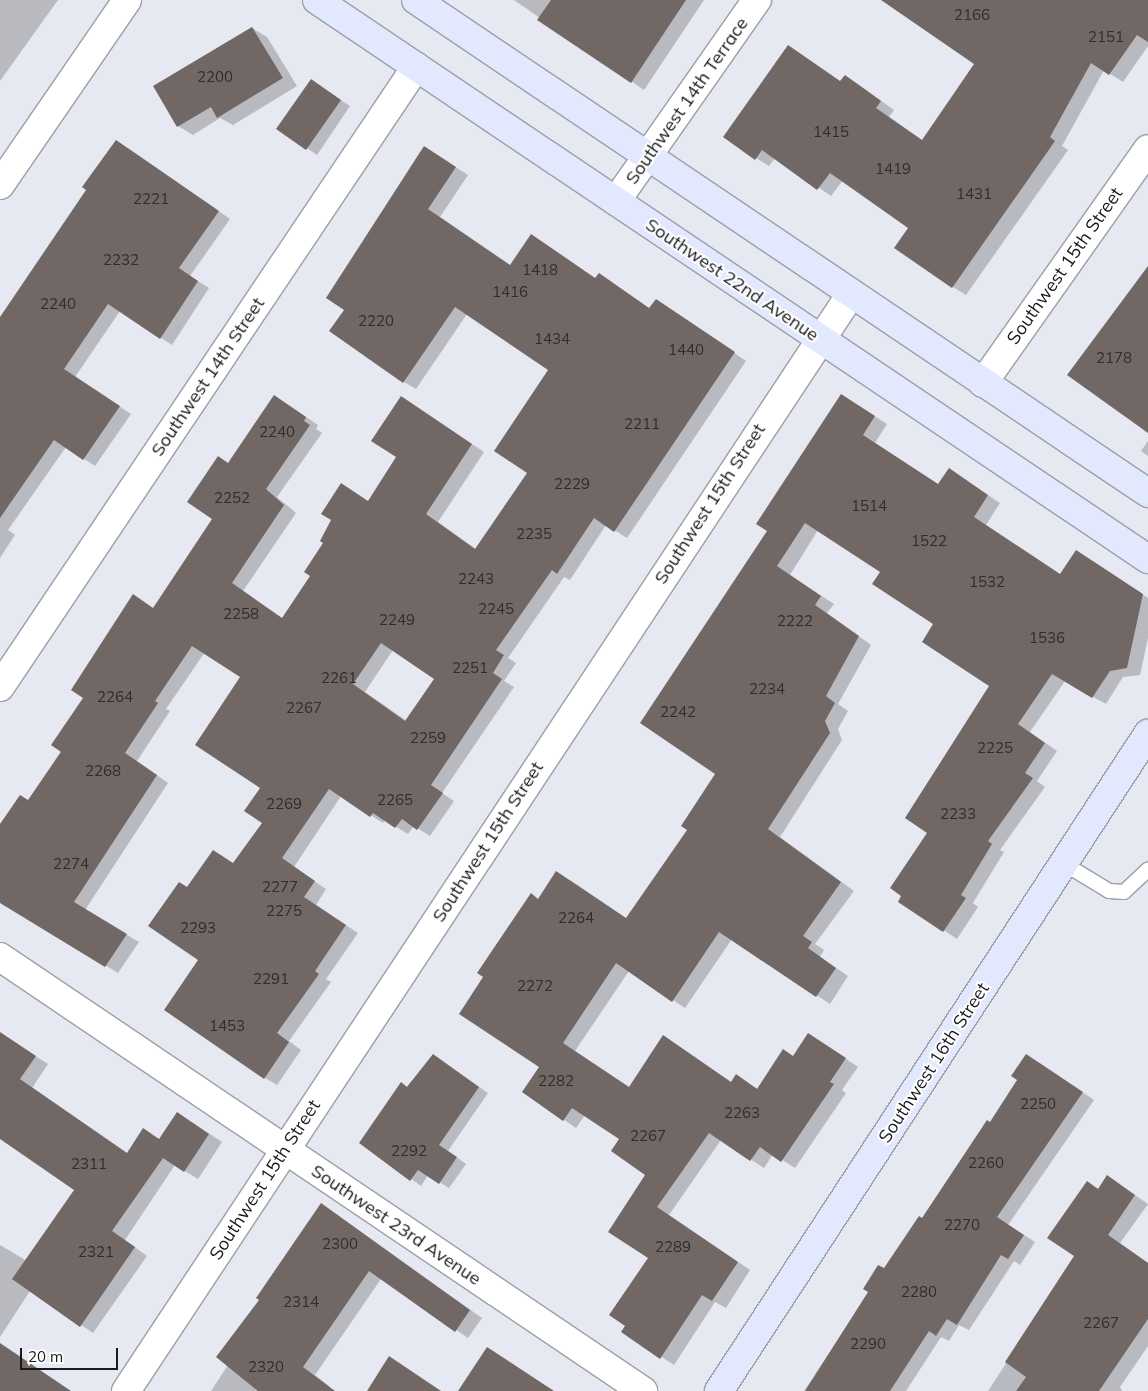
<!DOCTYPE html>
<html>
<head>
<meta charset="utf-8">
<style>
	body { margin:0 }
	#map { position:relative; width:1148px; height:1391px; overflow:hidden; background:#e6e9f1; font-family:Mulish,sans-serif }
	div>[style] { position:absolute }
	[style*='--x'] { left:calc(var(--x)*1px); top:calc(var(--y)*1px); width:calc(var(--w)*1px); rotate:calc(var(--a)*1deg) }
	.shadow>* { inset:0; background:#0003 }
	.building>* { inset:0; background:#716866 }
	.roads { filter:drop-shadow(1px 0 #9c9fa6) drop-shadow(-1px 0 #9c9fa6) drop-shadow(0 1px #9c9fa6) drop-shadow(0 -1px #9c9fa6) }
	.lane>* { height:14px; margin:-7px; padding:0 7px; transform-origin:7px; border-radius:7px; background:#fff }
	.street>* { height:28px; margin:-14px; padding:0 14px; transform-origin:14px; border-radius:14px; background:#fff }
	.secondary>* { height:28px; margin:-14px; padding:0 14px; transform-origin:14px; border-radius:14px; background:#e2e9fe }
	span { translate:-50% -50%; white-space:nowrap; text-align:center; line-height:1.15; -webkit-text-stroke:4px #fff; paint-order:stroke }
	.number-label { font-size:15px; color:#2e2d2e }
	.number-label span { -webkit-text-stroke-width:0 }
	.street-label { font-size:18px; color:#18191c }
	.scale { position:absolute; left:20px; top:1348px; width:98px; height:22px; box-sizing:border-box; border:2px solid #18191c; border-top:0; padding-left:6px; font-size:15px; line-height:18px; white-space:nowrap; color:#18191c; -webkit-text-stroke:4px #fff; paint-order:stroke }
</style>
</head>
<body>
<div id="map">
	<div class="shadow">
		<i style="clip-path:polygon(0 0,58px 0,0 81px)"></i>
		<i style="clip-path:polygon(514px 0,704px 0,644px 90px)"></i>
		<i style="clip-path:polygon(884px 0,1148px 0,1148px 46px,1123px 82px,1104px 70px,1062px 146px,1068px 150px,966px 295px,953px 287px,909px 228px,843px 180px,831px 196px,775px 158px,769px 166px,756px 158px,789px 46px,841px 82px,845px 76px,858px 84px,894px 110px,889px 117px,923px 141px,976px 63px)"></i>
		<i style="clip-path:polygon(252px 28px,267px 37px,297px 86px,233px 125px,220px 118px,193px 135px,178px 126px)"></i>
		<i style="clip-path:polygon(321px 87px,350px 106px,317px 155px,278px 129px)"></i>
		<i style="clip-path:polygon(128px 148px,230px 219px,190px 276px,209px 288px,172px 345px,120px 311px,75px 377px,131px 414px,95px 466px,66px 447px,8px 530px,15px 535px,0 558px,0 320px)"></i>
		<i style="clip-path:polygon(evenodd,437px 155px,468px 175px,440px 217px,511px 266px,532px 235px,596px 279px,600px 274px,650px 309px,668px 308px,746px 361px,627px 538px,606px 525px,570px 580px,564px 577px,508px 658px,516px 663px,504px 681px,514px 687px,442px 793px,454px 801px,430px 836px,414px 826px,408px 834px,385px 820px,383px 823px,341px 796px,294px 867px,326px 889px,316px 905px,358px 933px,326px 979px,331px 982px,289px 1041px,301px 1050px,277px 1085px,265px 1078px,199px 960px,188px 888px,234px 864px,264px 823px,262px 787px,241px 677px,205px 652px,166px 709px,170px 711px,137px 761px,168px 783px,85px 910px,139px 942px,118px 973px,0 901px,0 826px,28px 801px,214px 519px,229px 464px,287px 404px,318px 425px,316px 429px,322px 433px,277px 497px,296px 513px,243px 591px,283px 619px,369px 502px,397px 457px,413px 405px,484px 452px,438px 522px,476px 549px,529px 473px,550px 370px,467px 314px,416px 389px,404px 382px,345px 310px,437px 155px,393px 650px,435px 678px,407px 721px,365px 692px,393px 650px)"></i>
		<i style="clip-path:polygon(854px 403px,887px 424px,875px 443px,939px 485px,962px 478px,1000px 503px,986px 525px,1061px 575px,1077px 551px,1148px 598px,1148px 638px,1140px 675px,1123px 677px,1106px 704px,1065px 681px,1030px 732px,1057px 751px,1037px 781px,1045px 787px,1000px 850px,1004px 852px,973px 903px,978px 907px,957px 939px,900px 901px,991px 686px,935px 623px,882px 572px,818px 530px,790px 575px,834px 604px,827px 613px,871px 645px,838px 704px,848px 711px,838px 729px,842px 740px,780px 837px,854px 891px,815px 944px,824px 950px,820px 957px,848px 976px,830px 1004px,732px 939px,685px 1008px,629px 971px,575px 1051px,630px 1088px,732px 1083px,736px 1076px,758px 1089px,794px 1057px,821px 1042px,858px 1067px,842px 1090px,846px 1093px,795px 1168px,773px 1154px,764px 1168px,721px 1140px,669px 1215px,750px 1270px,726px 1308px,715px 1302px,674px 1365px,623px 1332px,649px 1258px,647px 1174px,621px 1139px,585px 1115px,576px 1128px,523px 1092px,540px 1067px,539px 900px,570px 880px,627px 919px,689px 830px,717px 774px,642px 723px)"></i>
		<i style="clip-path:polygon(1148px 441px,1148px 456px,1141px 451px)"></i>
		<i style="clip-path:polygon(0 1034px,48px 1064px,32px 1088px,128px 1154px,144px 1130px,160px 1140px,190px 1121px,222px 1142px,198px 1179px,175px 1165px,125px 1240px,147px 1256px,93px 1333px,30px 1291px,0 1337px,0 1245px,27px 1261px,76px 1190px,0 1122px)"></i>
		<i style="clip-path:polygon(433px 1055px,488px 1093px,448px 1151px,466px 1164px,449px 1188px,428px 1175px,421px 1186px,361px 1143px)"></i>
		<i style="clip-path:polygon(1038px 1062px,1094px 1100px,1008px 1225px,1035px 1242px,1020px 1265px,1014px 1261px,969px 1330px,959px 1325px,949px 1341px,941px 1337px,906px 1391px,804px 1391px,884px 1270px)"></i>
		<i style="clip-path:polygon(1087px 1183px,1099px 1189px,1120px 1185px,1148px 1204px,1120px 1243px,1148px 1263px,1148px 1346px,1120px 1387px,1122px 1391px,988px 1391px,1076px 1256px)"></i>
		<i style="clip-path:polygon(321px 1205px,482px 1318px,468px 1338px,381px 1279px,315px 1375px,329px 1386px,328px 1391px,211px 1391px,228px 1365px,261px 1300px)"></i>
	</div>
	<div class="building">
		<i style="clip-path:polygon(551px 0,686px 0,631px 83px,537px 20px)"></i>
		<i style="clip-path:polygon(881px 0,1148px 0,1148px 42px,1137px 35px,1109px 75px,1091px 63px,1050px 137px,1055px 141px,952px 288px,894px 248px,908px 228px,830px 173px,817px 190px,762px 150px,755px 160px,723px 137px,788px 45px,840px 81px,845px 75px,881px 101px,876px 108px,922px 140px,974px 64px)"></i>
		<i style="clip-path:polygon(252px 27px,283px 78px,217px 118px,211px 107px,177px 127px,153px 86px)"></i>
		<i style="clip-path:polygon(311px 79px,341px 100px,306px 150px,276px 129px)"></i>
		<i style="clip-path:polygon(116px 140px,219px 211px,179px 268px,198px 281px,160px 339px,108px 304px,64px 369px,120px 406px,83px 460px,54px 440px,0 518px,0 317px,86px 190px,82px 187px)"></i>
		<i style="clip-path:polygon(evenodd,424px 146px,456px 167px,428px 209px,510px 265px,531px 234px,595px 278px,599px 273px,649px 308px,656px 299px,735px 352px,614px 532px,594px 518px,557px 574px,552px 570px,496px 650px,504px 655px,493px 673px,502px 679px,431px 785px,443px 793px,417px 830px,402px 819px,395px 828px,373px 813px,370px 817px,329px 789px,282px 858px,315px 881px,304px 897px,346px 925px,315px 971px,319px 974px,277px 1033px,289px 1042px,264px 1079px,164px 1010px,198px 960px,148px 926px,179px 882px,187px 887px,213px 850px,233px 863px,262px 823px,244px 811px,260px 788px,195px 745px,240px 677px,192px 646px,155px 701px,158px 703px,125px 753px,157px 775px,74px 902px,127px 934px,105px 967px,0 903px,0 824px,20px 795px,28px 800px,61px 752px,51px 745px,83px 698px,71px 690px,133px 594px,153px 608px,212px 519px,187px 502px,218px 456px,228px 463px,274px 395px,306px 417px,304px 421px,310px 425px,266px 489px,284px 505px,232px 583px,282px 618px,310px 576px,304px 572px,323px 543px,320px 541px,331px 520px,321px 514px,341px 483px,368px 501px,396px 457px,371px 441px,401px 396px,472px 444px,426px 514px,475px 549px,527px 473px,494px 451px,548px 370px,455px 307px,403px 383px,329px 331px,344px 310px,326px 298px,424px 146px,381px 643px,434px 679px,405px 721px,353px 684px,381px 643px)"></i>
		<i style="clip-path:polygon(1148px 266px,1148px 433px,1067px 375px)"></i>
		<i style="clip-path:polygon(841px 394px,875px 416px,863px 435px,938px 484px,949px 468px,988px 495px,974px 517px,1060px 574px,1076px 550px,1143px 594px,1127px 668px,1110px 671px,1092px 698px,1052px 674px,1018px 724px,1045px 743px,1025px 773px,1033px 778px,988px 841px,992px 844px,961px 895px,966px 898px,943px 932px,898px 902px,901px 896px,890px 888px,927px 833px,905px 818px,989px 686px,922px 642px,933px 624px,872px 584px,880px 572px,805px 523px,777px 566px,821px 596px,815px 605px,859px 636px,826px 696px,835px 703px,825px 721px,830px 733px,768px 829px,841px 882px,803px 936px,812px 942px,808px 948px,836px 968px,816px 997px,719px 932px,672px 1002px,616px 963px,563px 1043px,629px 1087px,663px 1035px,731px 1082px,736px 1074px,757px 1089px,783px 1049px,793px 1056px,808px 1033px,846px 1058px,830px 1082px,834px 1084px,781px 1162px,760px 1147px,750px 1161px,709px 1133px,657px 1207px,738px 1262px,712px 1301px,702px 1295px,660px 1359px,621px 1332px,625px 1326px,609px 1315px,648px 1258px,608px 1232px,645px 1175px,611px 1151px,619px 1139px,572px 1108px,563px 1121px,522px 1092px,539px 1067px,459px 1014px,483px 977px,477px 973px,531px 893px,538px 899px,556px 871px,626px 918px,687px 830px,681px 826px,715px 774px,640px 723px,767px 531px,756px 524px)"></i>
		<i style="clip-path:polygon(0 1032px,36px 1056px,20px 1079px,127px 1153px,143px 1128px,159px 1139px,177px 1112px,209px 1134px,184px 1172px,163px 1158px,112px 1231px,135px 1247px,80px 1327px,12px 1279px,74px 1190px,0 1139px)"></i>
		<i style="clip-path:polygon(433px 1054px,479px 1087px,439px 1145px,457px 1157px,439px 1184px,418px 1170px,410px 1181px,359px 1143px,401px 1082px,407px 1087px)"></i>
		<i style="clip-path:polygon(1026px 1054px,1083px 1092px,997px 1217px,1024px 1235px,1008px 1259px,1001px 1255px,957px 1325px,947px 1319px,936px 1336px,929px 1331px,890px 1391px,805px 1391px,868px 1292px,863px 1289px,878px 1265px,884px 1268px,919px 1216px,922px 1218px,987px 1120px,990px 1122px,1017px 1080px,1011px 1076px)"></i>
		<i style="clip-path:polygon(1107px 1175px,1135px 1195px,1108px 1235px,1148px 1263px,1148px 1319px,1099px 1391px,1016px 1391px,1026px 1377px,1005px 1362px,1074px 1256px,1047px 1238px,1087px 1181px,1098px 1189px)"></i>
		<i style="clip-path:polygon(321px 1203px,470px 1310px,455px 1332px,369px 1271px,303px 1367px,335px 1391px,258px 1391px,216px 1357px,259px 1300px,256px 1298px)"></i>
		<i style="clip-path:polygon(0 1343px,71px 1391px,0 1391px)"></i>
		<i style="clip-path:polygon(487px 1347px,554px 1391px,458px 1391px)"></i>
		<i style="clip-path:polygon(389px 1356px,441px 1391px,367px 1391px)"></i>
	</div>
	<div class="roads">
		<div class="lane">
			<i style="--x:1063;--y:863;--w:54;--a:31.3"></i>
			<i style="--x:1109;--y:891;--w:15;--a:4"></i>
			<i style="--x:1124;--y:892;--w:33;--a:-43"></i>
		</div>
		<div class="street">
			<i style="--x:0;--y:185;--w:224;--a:-55.5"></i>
			<i style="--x:616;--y:201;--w:246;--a:-55"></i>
			<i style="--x:983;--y:383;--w:286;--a:-54.8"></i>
			<i style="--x:0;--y:687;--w:747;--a:-56.14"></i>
			<i style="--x:0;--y:957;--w:776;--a:34.02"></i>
			<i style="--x:126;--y:1391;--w:1315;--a:-56.54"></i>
		</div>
		<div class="secondary">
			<i style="--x:317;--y:0;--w:1002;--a:33.93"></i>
			<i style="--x:416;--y:0;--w:883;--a:33.96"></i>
			<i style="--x:719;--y:1391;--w:785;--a:-56.86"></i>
		</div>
	</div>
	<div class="number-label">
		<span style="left:972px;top:15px">2166</span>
		<span style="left:1106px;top:37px">2151</span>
		<span style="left:215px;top:77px">2200</span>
		<span style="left:831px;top:132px">1415</span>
		<span style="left:893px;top:169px">1419</span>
		<span style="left:974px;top:194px">1431</span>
		<span style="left:151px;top:199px">2221</span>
		<span style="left:121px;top:260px">2232</span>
		<span style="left:540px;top:270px">1418</span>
		<span style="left:510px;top:292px">1416</span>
		<span style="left:58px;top:304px">2240</span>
		<span style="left:376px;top:321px">2220</span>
		<span style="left:552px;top:339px">1434</span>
		<span style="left:686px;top:350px">1440</span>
		<span style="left:1114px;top:358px">2178</span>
		<span style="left:642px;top:424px">2211</span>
		<span style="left:277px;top:432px">2240</span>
		<span style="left:572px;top:484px">2229</span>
		<span style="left:232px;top:498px">2252</span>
		<span style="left:869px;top:506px">1514</span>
		<span style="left:534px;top:534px">2235</span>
		<span style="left:929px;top:541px">1522</span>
		<span style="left:476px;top:579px">2243</span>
		<span style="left:987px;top:582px">1532</span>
		<span style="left:496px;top:609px">2245</span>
		<span style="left:241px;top:614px">2258</span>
		<span style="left:397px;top:620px">2249</span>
		<span style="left:795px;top:621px">2222</span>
		<span style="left:1047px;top:638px">1536</span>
		<span style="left:470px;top:668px">2251</span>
		<span style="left:339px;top:678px">2261</span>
		<span style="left:767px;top:689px">2234</span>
		<span style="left:115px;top:697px">2264</span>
		<span style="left:304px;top:708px">2267</span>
		<span style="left:678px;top:712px">2242</span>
		<span style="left:428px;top:738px">2259</span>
		<span style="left:995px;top:748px">2225</span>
		<span style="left:103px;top:771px">2268</span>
		<span style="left:395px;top:800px">2265</span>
		<span style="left:284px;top:804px">2269</span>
		<span style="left:958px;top:814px">2233</span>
		<span style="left:71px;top:864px">2274</span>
		<span style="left:280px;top:887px">2277</span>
		<span style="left:284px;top:911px">2275</span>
		<span style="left:576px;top:918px">2264</span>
		<span style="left:198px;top:928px">2293</span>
		<span style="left:271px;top:979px">2291</span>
		<span style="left:535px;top:986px">2272</span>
		<span style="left:227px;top:1026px">1453</span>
		<span style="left:556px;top:1081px">2282</span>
		<span style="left:1038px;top:1104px">2250</span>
		<span style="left:742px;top:1113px">2263</span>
		<span style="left:648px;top:1136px">2267</span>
		<span style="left:409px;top:1151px">2292</span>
		<span style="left:986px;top:1163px">2260</span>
		<span style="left:89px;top:1164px">2311</span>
		<span style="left:962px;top:1225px">2270</span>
		<span style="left:340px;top:1244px">2300</span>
		<span style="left:673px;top:1247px">2289</span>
		<span style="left:96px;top:1252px">2321</span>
		<span style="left:919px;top:1292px">2280</span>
		<span style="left:301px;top:1302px">2314</span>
		<span style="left:1101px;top:1323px">2267</span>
		<span style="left:868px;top:1344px">2290</span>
		<span style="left:266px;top:1367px">2320</span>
	</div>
	<div class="street-label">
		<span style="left:687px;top:101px;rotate:-55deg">Southwest 14th Terrace</span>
		<span style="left:1065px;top:266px;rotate:-55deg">Southwest 15th Street</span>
		<span style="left:732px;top:280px;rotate:34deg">Southwest 22nd Avenue</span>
		<span style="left:208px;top:377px;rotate:-56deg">Southwest 14th Street</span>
		<span style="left:710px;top:504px;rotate:-57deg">Southwest 15th Street</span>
		<span style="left:488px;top:842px;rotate:-57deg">Southwest 15th Street</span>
		<span style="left:934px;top:1063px;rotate:-57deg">Southwest 16th Street</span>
		<span style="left:265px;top:1180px;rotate:-57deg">Southwest 15th Street</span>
		<span style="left:396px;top:1225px;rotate:34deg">Southwest 23rd Avenue</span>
	</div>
	<div class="scale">20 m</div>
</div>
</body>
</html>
